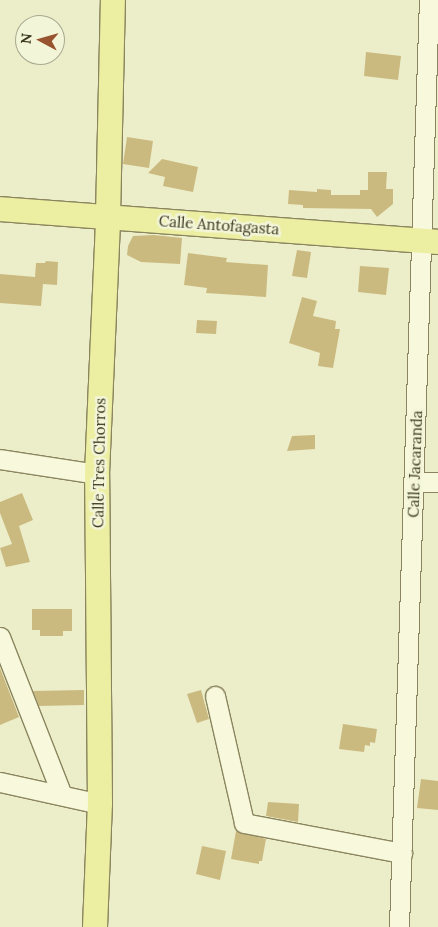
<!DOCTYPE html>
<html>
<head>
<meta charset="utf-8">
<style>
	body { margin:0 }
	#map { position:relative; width:438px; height:927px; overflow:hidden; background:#eceec9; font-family:Lora,serif }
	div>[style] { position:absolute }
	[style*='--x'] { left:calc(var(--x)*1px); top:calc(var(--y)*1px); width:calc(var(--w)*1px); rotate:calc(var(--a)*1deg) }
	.building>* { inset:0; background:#cbba80 }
	.roads { filter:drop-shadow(1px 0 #8a855e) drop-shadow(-1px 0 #8a855e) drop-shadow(0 1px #8a855e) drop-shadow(0 -1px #8a855e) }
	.minor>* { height:19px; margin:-9.5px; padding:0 9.5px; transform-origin:9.5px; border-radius:9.5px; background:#f7f8dc }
	.major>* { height:24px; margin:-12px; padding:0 12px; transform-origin:12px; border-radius:12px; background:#ecefa2 }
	span { translate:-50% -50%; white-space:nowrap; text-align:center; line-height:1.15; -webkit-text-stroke:5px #f3f5d8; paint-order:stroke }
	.street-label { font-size:15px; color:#3b3721 }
	.north { position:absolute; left:15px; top:15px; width:50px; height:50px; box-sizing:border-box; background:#f3f5d8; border:1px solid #a9a98f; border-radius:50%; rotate:276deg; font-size:14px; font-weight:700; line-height:20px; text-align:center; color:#3b3721 }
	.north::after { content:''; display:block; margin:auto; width:18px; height:22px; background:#98532f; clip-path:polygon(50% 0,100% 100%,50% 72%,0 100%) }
</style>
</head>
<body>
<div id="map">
	<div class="building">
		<i style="clip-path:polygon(366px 52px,401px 56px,398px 80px,364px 76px)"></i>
		<i style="clip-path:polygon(127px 137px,153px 141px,149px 168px,123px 164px)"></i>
		<i style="clip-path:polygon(162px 159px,198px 167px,193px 192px,163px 186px,165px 177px,148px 173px)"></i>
		<i style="clip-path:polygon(368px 172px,387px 172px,386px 189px,393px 189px,393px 204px,377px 217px,371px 209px,303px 208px,303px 205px,288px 204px,289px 190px,317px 192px,317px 189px,331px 190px,331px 195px,360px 195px,360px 190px,368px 190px)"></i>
		<i style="clip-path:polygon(154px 235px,182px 238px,180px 264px,141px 262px,127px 255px,128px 246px,133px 236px)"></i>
		<i style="clip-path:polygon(297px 250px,311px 252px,307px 278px,292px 276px)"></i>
		<i style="clip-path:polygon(188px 253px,227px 258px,226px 262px,268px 265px,266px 297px,206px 293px,207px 288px,184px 285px)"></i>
		<i style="clip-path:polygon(46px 261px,58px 262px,57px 285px,43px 284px,41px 306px,0 303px,0 274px,35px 277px,36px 263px,45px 263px)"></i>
		<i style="clip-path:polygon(360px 266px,389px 268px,386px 295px,358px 292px)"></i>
		<i style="clip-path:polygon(302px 297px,317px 301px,313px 316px,336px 321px,335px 329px,340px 329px,333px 368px,318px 366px,320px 353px,289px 343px)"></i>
		<i style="clip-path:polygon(197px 320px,217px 321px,216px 334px,196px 333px)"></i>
		<i style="clip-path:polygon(315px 435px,315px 449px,287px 451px,292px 436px)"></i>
		<i style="clip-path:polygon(22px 493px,33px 520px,19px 526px,30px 562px,6px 567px,0 548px,12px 544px,0 513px,0 502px)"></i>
		<i style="clip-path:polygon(32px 609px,72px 609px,72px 631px,63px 631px,63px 636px,40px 636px,40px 630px,32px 630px)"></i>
		<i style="clip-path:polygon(0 668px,19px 717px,0 725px)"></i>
		<i style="clip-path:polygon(84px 690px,84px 705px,39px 706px,33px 691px)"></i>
		<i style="clip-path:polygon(201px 690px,209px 719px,197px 723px,187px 694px)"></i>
		<i style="clip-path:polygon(343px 724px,377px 729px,375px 743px,370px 742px,370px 746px,365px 745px,364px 752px,339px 749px)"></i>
		<i style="clip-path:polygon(421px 779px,438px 781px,438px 810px,417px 808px)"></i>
		<i style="clip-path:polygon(268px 802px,299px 804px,298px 822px,266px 816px)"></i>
		<i style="clip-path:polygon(236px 831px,266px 839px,262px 861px,259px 861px,259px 864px,231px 859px)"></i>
		<i style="clip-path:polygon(202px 846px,226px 851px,220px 880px,196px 874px)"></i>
	</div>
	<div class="roads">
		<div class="minor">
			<i style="--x:0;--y:459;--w:98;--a:8.8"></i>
			<i style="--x:415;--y:482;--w:23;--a:0"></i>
			<i style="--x:0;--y:637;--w:170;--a:68.6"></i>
			<i style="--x:215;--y:696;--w:130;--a:77.1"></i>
			<i style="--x:244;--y:823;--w:161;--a:10.8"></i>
			<i style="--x:0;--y:782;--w:102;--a:12.4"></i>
			<i style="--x:399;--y:927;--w:927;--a:-88.15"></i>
		</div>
		<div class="major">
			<i style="--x:0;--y:209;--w:439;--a:4.3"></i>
			<i style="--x:95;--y:927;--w:123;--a:-87.7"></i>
			<i style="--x:100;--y:804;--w:330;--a:-90.5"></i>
			<i style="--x:97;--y:474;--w:257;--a:-87.5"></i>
			<i style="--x:108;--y:217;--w:217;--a:-88.7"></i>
		</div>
	</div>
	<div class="street-label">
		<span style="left:219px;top:225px;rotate:4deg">Calle Antofagasta</span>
		<span style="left:99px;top:463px;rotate:-89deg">Calle Tres Chorros</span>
		<span style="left:415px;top:464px;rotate:-88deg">Calle Jacaranda</span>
	</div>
	<div class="north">N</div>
</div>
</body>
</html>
